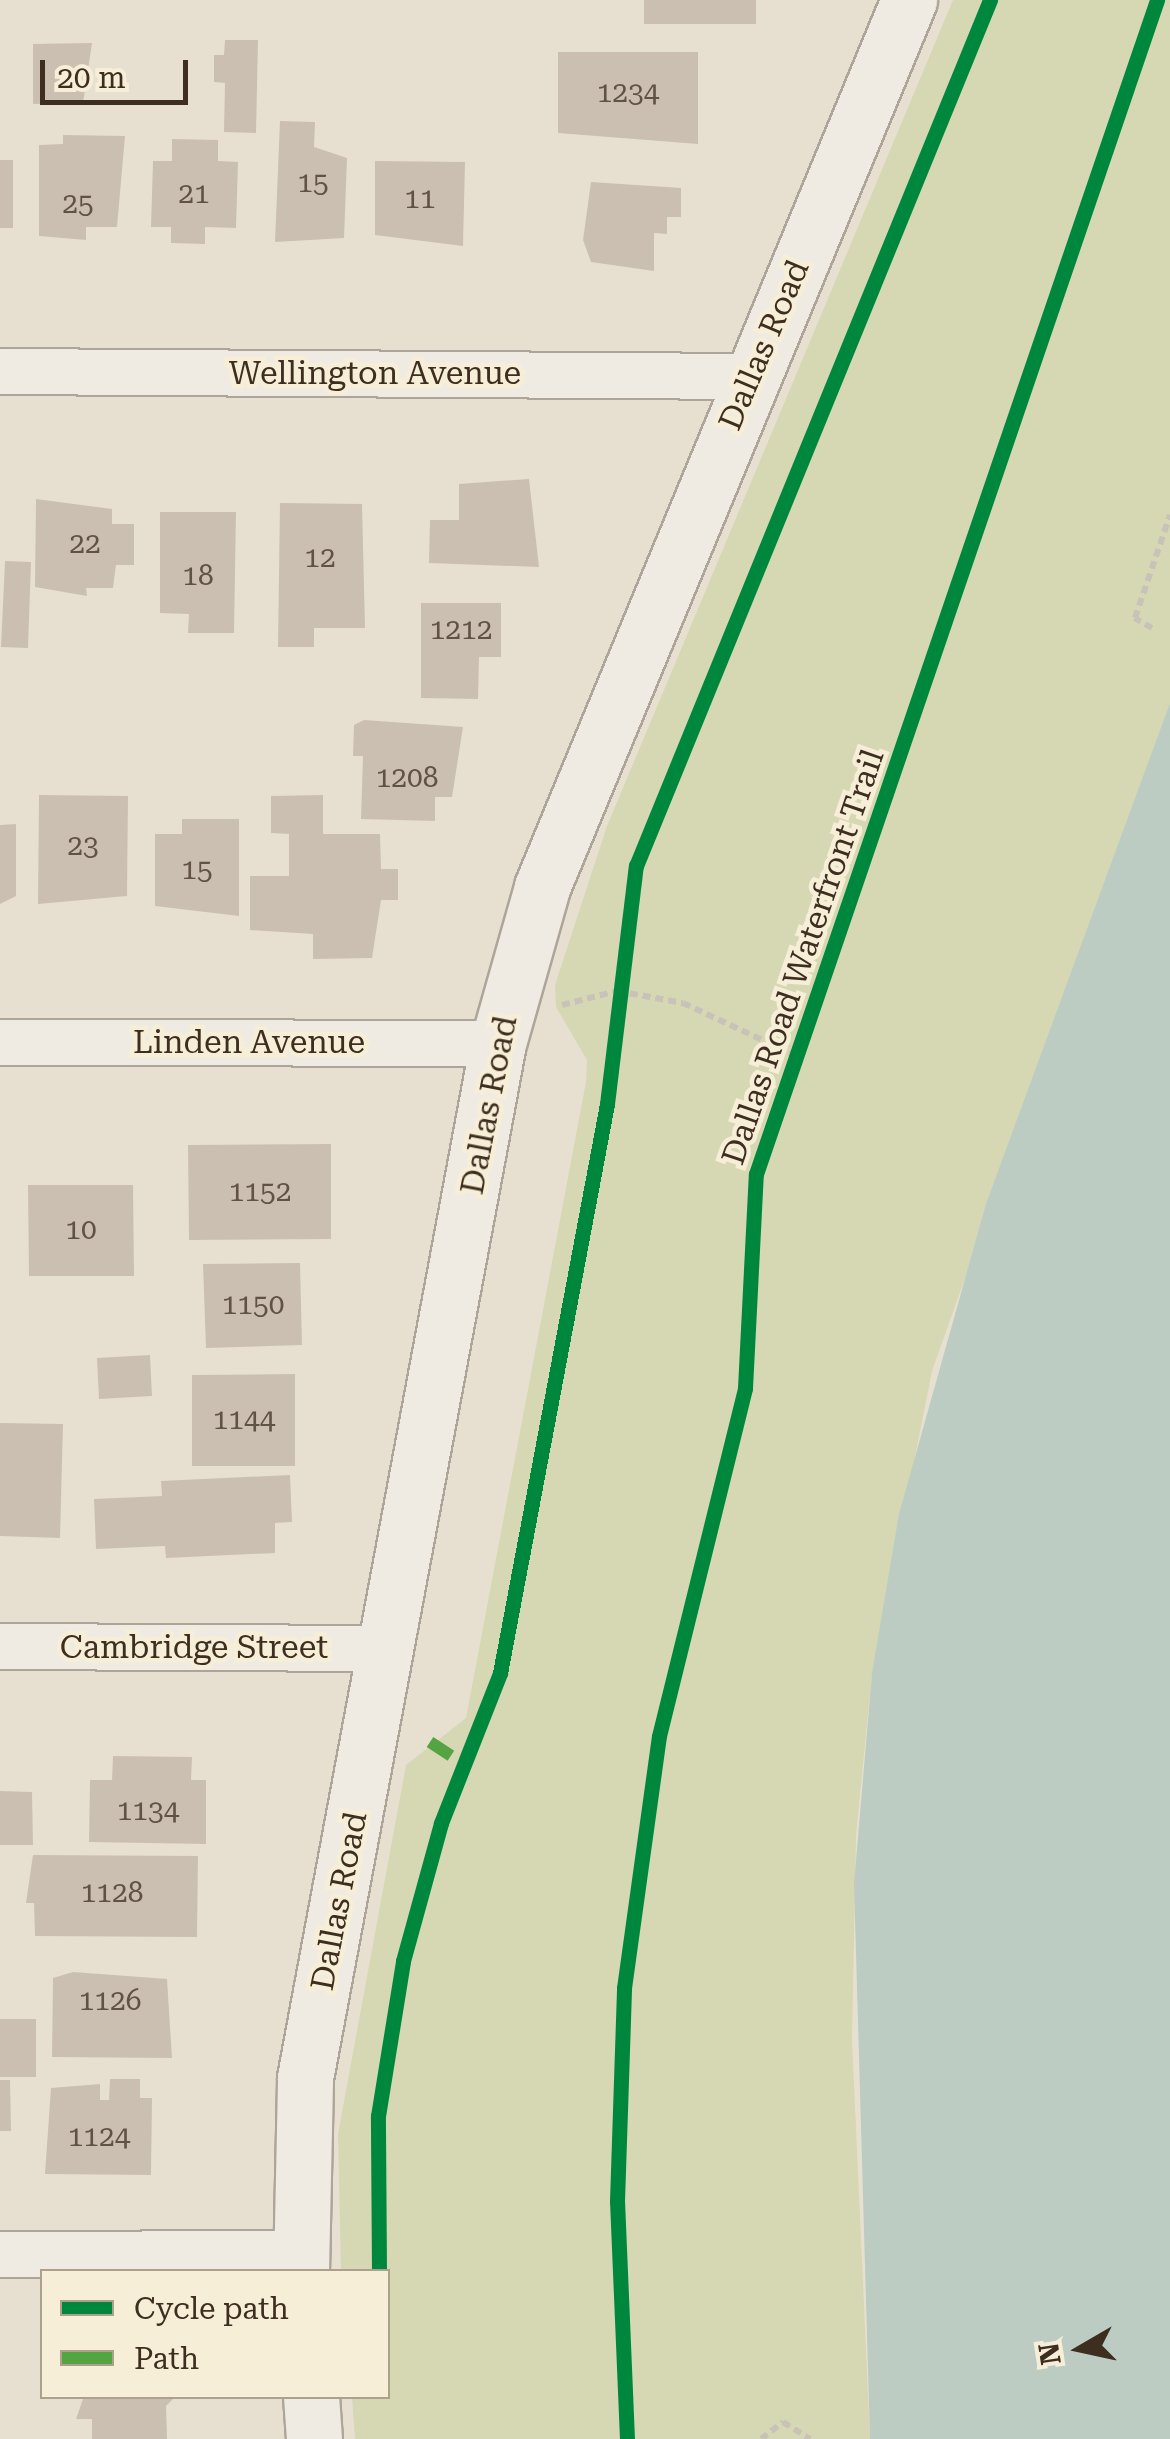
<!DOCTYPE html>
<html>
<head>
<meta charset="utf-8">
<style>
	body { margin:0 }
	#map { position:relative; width:1170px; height:2439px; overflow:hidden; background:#e7e0d1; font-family:"Roboto Serif",serif }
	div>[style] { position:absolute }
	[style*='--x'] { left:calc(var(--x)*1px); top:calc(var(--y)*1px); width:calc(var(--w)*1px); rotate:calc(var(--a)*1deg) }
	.green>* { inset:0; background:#d6d7b3 }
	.water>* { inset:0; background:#bcccc2 }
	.building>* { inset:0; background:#cbbfb2 }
	.path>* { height:6px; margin-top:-3px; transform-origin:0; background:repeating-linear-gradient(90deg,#c8c2b9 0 8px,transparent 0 13px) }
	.roads { filter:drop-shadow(2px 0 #ada599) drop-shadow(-2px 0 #ada599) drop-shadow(0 2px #ada599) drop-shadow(0 -2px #ada599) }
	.street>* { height:45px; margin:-22.5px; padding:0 22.5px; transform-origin:22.5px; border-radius:22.5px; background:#efebe3 }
	.secondary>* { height:55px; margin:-27.5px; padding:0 27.5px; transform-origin:27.5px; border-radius:27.5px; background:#efebe3 }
	.quiet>* { height:12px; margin-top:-6px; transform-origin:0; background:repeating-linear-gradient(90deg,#54a441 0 25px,transparent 0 37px) }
	.cycleway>* { height:15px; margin:-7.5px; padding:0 7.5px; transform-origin:7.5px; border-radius:7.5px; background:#00873e }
	span { translate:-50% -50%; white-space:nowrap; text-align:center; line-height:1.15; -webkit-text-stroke:9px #f7eed8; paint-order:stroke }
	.number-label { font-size:28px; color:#605244 }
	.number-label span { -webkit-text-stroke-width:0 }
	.street-label { font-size:32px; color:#3d2e20 }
	.legend { position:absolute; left:40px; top:2269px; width:350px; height:130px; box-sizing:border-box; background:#f7eed8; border:2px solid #ada18e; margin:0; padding:12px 18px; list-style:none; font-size:30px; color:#3d2e20 }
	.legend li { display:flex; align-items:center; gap:20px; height:50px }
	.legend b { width:50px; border:2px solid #ada18e }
	.north { position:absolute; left:1030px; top:2299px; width:100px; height:100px; -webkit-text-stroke:8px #f7eed8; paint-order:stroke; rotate:261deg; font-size:28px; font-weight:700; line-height:40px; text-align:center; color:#3d2e20 }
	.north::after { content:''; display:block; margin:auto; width:35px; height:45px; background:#3d2e20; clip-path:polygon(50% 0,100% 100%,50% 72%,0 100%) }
	.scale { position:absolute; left:40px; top:60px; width:148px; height:45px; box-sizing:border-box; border:5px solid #3d2e20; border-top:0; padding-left:12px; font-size:30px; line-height:35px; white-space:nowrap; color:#3d2e20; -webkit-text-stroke:8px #f7eed8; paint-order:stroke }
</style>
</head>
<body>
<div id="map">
	<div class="green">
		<i style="clip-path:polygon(953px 0,1170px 0,1170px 703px,932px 1371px,872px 1673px,856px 1836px,852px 2039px,870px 2439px,355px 2439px,352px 2397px,388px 2396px,388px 2272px,341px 2272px,338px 2134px,406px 1765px,466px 1718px,586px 1082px,587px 1060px,556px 1007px,555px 985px,607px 826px)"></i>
	</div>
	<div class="water">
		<i style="clip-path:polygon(1170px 703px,1170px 2439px,870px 2439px,854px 1884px,872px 1673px,899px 1514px,986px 1204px)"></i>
	</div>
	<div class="building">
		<i style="clip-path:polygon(644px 0,756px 0,756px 24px,644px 24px)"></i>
		<i style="clip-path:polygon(225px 40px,258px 40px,256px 133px,224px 132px,225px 83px,214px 82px,214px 55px,224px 55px)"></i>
		<i style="clip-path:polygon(92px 43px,83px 103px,33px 104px,33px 44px)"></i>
		<i style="clip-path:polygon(558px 52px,698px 52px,698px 144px,558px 133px)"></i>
		<i style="clip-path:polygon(280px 121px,315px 122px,314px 147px,347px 158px,344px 238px,275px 242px)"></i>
		<i style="clip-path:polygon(63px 135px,125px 136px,117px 227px,86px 227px,86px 240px,39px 236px,39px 145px,63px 144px)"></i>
		<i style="clip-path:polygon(172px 139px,218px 140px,218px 161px,238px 162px,236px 228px,205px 227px,205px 244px,171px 243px,171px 227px,151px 227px,153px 161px,172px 161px)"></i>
		<i style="clip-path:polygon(0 160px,13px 160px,13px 228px,0 228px)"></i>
		<i style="clip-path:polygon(375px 161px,465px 162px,463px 246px,375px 235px)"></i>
		<i style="clip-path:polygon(591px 182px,681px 188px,681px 217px,667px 217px,667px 234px,654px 233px,654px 271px,591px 262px,583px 240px)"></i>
		<i style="clip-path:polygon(529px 479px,539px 567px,429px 563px,430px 520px,459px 520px,459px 484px)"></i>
		<i style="clip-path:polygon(36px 499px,112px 509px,112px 524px,134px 524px,134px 565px,116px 565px,113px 588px,86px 588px,87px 596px,35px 587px)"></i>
		<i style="clip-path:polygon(280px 503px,362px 504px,365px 628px,314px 628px,314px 647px,278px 647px)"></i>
		<i style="clip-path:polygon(160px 512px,236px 512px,234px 633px,188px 633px,189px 614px,160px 613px)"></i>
		<i style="clip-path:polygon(5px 561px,31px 562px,28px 648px,1px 647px)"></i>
		<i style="clip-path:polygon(421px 603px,501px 603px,501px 657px,479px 657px,478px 699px,421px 698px)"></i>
		<i style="clip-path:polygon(364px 720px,463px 727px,452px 797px,435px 797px,435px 821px,361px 819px,363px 756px,353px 756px,354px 725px)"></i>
		<i style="clip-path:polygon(39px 795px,128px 796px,127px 896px,38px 904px)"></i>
		<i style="clip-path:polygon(323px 795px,323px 834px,380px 834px,381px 869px,398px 869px,398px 900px,381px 900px,372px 958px,313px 959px,313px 934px,250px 930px,250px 876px,289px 876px,289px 834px,271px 833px,271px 796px)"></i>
		<i style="clip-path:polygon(182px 819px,239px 819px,239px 916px,155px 906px,155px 834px,182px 834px)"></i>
		<i style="clip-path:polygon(16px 824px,16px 896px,0 904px,0 825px)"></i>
		<i style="clip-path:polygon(331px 1144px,331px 1239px,189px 1240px,188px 1145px)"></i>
		<i style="clip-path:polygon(28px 1185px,133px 1185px,134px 1276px,29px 1276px)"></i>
		<i style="clip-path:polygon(300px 1263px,302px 1345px,206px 1348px,203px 1264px)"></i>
		<i style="clip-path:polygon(150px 1355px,152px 1396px,99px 1399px,97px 1358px)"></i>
		<i style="clip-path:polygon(295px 1374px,295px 1466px,192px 1466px,192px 1375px)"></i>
		<i style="clip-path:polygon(0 1423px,63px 1424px,60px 1538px,0 1536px)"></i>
		<i style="clip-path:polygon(290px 1475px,292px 1522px,275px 1523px,275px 1553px,166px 1558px,165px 1546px,96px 1549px,94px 1499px,162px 1496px,161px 1481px)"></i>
		<i style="clip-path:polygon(113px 1756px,192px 1757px,191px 1780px,206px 1780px,206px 1844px,89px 1842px,90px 1780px,112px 1780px)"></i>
		<i style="clip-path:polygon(0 1791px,32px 1792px,33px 1845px,0 1845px)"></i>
		<i style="clip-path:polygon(33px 1855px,198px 1856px,197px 1937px,35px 1936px,34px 1903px,26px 1903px)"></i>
		<i style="clip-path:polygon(73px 1972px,167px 1979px,172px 2058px,52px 2057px,53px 1978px)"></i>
		<i style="clip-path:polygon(0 2019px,36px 2019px,36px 2077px,0 2077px)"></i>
		<i style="clip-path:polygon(110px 2079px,140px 2079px,140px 2098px,152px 2098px,151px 2175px,45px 2174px,51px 2088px,100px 2084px,100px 2100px,109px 2100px)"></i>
		<i style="clip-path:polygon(0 2080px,10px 2080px,11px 2131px,0 2131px)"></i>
		<i style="clip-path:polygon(84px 2396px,176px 2396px,166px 2406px,167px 2439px,92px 2439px,92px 2419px,76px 2419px)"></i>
	</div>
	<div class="path">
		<i style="--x:1152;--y:628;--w:20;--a:-150"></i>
		<i style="--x:1135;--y:618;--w:109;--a:-71.2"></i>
		<i style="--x:562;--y:1005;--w:57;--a:-14.3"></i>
		<i style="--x:617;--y:991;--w:67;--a:10.3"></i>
		<i style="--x:683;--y:1003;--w:130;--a:25"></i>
		<i style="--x:627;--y:2439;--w:238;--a:-92.4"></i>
		<i style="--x:617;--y:2201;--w:213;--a:-88.1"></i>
		<i style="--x:624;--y:1988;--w:254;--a:-82.1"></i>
		<i style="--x:659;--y:1736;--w:358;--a:-76.1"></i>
		<i style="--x:745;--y:1388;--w:214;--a:-87.1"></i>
		<i style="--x:756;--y:1174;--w:1241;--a:-71.14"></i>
		<i style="--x:761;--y:2439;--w:28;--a:-38"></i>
		<i style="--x:783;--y:2422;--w:32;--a:32"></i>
	</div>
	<div class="roads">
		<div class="street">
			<i style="--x:0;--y:371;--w:751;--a:0.38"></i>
			<i style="--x:0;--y:1042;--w:498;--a:0.1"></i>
			<i style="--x:0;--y:1646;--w:388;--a:0.3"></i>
			<i style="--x:0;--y:2254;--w:299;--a:-0.2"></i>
		</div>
		<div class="secondary">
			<i style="--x:301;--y:2272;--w:194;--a:-88.8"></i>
			<i style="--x:305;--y:2078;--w:1053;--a:-79.44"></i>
			<i style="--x:498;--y:1043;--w:162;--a:-74.2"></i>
			<i style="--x:542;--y:887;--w:960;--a:-67.52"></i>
			<i style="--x:311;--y:2396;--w:43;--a:86"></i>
		</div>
	</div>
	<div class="quiet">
		<i style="--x:430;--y:1742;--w:42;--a:33.3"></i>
	</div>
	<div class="cycleway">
		<i style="--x:379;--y:2272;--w:156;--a:-90.4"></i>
		<i style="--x:378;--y:2116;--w:157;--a:-80.8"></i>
		<i style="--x:403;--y:1961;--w:143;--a:-74.6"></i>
		<i style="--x:441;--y:1823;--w:161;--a:-68.5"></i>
		<i style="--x:500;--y:1673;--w:579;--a:-79.35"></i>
		<i style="--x:607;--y:1104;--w:240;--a:-83.1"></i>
		<i style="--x:636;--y:866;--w:936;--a:-67.77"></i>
		<i style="--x:627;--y:2439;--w:238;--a:-92.4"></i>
		<i style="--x:617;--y:2201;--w:213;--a:-88.1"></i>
		<i style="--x:624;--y:1988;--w:254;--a:-82.1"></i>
		<i style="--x:659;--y:1736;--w:358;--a:-76.1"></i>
		<i style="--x:745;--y:1388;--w:214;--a:-87.1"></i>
		<i style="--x:756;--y:1174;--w:1241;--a:-71.14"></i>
	</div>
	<div class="number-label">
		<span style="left:628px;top:93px">1234</span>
		<span style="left:313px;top:183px">15</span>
		<span style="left:194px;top:194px">21</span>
		<span style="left:420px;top:199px">11</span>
		<span style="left:78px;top:204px">25</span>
		<span style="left:85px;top:544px">22</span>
		<span style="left:320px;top:558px">12</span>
		<span style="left:198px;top:576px">18</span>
		<span style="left:461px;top:630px">1212</span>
		<span style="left:407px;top:778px">1208</span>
		<span style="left:83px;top:846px">23</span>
		<span style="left:197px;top:870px">15</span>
		<span style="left:260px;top:1192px">1152</span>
		<span style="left:81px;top:1230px">10</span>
		<span style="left:253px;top:1305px">1150</span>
		<span style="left:244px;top:1420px">1144</span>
		<span style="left:148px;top:1811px">1134</span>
		<span style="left:112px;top:1893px">1128</span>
		<span style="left:110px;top:2001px">1126</span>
		<span style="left:99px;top:2137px">1124</span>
	</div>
	<div class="street-label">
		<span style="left:764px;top:345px;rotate:-67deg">Dallas Road</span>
		<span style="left:375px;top:373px">Wellington Avenue</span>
		<span style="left:803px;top:957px;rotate:-71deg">Dallas Road Waterfront Trail</span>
		<span style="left:249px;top:1042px">Linden Avenue</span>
		<span style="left:489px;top:1105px;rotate:-79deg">Dallas Road</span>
		<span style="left:194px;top:1647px">Cambridge Street</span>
		<span style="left:339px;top:1901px;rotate:-79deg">Dallas Road</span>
	</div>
	<ul class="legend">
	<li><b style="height:12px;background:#00873e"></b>Cycle path</li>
	<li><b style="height:12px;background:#54a441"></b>Path</li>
	</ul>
	<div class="north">N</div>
	<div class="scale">20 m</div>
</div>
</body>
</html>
